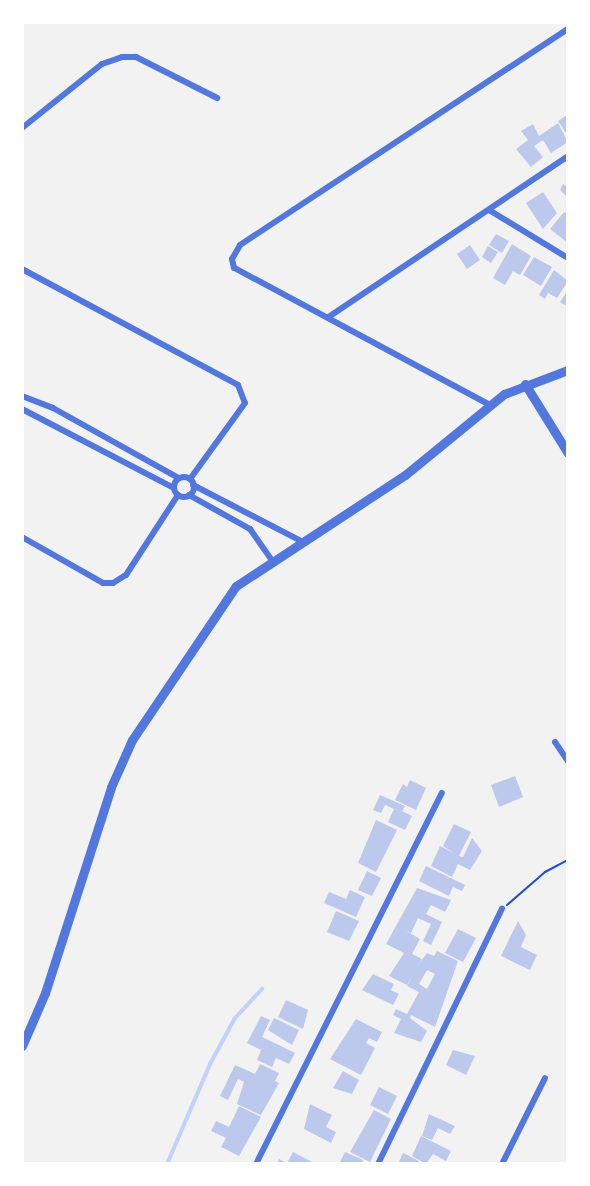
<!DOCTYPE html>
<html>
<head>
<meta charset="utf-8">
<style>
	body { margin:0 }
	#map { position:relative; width:590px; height:1186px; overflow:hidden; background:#f2f2f2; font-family:"Roboto Condensed",sans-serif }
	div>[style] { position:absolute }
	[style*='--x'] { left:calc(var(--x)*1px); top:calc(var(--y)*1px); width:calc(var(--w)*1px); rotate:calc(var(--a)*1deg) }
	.stream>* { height:4px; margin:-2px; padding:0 2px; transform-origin:2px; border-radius:2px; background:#bfd3fe }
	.building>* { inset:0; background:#bdc9ec }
	.path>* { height:2px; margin:-1px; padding:0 1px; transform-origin:1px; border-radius:1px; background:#1d4ed8 }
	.minor>* { height:6px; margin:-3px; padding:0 3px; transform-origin:3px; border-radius:3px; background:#5277de }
	.minor>.ring { margin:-3px; padding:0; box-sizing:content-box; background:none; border:6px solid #5277de; border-radius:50% }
	.tertiary>* { height:9px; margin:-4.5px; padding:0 4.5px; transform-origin:4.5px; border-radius:4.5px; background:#5277de }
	span { translate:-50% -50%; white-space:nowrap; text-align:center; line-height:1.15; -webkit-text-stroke:4.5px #fff; paint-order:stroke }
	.frame { position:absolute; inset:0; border:24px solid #fff; pointer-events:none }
</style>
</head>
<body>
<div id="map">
	<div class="stream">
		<i style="--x:167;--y:1164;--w:109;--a:-66.7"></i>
		<i style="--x:210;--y:1064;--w:52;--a:-61.5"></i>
		<i style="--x:235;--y:1018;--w:40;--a:-47"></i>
	</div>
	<div class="building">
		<i style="clip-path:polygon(568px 114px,568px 136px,558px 121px)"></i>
		<i style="clip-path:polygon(558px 123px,568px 142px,551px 153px,543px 140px,534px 146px,543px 157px,531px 167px,516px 149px,528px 140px,521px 131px,533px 124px,539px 136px)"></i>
		<i style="clip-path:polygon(563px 184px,568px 187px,568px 198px,560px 190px)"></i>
		<i style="clip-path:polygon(543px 192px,557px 213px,543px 229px,526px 203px)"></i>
		<i style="clip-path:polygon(564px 212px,568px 215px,568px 243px,550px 229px)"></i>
		<i style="clip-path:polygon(496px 234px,509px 241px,502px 253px,489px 245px)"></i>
		<i style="clip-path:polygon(512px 244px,531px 256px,520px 275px,513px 271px,505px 285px,493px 278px)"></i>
		<i style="clip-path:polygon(470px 245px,480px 260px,467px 269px,457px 254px)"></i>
		<i style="clip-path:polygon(488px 246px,498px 252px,491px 263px,482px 257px)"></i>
		<i style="clip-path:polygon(534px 257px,552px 267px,541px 286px,523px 275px)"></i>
		<i style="clip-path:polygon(554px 270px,568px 281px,557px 298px,548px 293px,545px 299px,539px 295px)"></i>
		<i style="clip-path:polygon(568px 290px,568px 307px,560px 302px)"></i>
		<i style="clip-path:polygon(515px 776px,523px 797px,499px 807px,491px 785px)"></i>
		<i style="clip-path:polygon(410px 780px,426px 788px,416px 810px,395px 800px,403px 784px,407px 787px)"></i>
		<i style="clip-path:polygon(380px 795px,405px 806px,402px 811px,412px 816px,405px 830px,388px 822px,394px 809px,385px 805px,381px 813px,373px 810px)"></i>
		<i style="clip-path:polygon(376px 820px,397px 830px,376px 872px,358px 863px)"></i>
		<i style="clip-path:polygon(454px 824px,471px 832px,459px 856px,463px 857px,472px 838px,482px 851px,470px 870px,458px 864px,452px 877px,431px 866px,440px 846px,454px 853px,443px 846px)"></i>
		<i style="clip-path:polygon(426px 866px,465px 885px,462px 891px,453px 887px,449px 896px,419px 881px)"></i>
		<i style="clip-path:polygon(367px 871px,381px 878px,372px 896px,358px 890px)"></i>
		<i style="clip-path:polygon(evenodd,417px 888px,451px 900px,445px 912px,431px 905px,426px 914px,442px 922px,431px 945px,423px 941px,431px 924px,418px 918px,411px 933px,405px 930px,420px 939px,412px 954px,422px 959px,418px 965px,427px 953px,434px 956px,437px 951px,458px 961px,435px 1027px,411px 1015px,410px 1018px,427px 1031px,421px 1042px,394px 1033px,401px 1019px,393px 1015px,396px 1009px,407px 1014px,419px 992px,407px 986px,412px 976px,407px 985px,389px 976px,404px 953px,386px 944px,417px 888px,427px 970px,435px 974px,427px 989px,419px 984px,427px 970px)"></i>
		<i style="clip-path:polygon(350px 890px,365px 897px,356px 917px,324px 903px,329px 892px,346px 899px)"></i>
		<i style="clip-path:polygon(336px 911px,359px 921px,349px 941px,327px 932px)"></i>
		<i style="clip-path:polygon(518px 921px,526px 935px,521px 947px,537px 955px,530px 970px,501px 956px)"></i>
		<i style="clip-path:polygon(458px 929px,476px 938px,463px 962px,445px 953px)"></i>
		<i style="clip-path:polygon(373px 974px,394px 984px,391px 990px,399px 994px,393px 1005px,362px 990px)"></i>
		<i style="clip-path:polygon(286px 1000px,308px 1010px,303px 1029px,278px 1017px)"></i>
		<i style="clip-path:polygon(261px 1016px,270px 1020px,262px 1037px,295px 1053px,289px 1064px,276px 1058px,272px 1067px,257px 1060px,261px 1050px,247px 1043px)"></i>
		<i style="clip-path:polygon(274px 1018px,299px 1030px,292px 1045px,268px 1030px)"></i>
		<i style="clip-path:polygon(356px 1019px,382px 1032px,377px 1042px,369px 1038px,366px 1043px,375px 1048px,361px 1075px,330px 1059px)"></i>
		<i style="clip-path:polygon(453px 1050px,475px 1056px,466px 1075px,446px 1065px)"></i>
		<i style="clip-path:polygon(260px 1064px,279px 1073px,275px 1081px,279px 1083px,261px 1115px,237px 1104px,244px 1082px,238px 1079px,228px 1100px,220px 1096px,235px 1065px,255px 1074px)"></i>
		<i style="clip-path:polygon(343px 1071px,359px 1080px,352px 1094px,333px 1088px)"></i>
		<i style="clip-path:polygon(379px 1087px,397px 1096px,388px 1114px,370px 1105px)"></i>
		<i style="clip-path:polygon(310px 1104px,332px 1115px,326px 1127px,336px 1132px,331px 1143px,304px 1129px)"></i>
		<i style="clip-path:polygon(239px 1106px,261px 1117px,239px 1156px,221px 1147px,226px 1138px,211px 1131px,216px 1121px,229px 1127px)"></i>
		<i style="clip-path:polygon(374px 1110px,391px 1119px,370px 1162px,350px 1152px)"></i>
		<i style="clip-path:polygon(429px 1114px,455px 1126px,450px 1134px,438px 1128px,432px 1140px,422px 1136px)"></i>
		<i style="clip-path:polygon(421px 1136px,451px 1151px,446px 1161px,433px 1154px,426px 1164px,412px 1156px)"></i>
		<i style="clip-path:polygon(293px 1152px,316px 1164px,277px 1164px,279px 1159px,287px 1163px)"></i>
		<i style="clip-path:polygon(345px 1152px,363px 1160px,361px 1164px,339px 1164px)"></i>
		<i style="clip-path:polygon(403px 1153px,419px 1161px,418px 1164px,398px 1164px)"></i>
	</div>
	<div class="path">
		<i style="--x:507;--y:905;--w:50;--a:-41"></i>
		<i style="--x:545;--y:872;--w:26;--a:-28"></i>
	</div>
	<div class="minor">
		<i style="--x:22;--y:128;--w:102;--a:-38.7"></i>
		<i style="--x:102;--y:64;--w:21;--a:-19"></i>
		<i style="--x:122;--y:57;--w:14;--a:0"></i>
		<i style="--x:136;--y:57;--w:91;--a:26.8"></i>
		<i style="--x:489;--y:210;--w:92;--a:31.3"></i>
		<i style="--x:22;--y:269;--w:245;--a:28.2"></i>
		<i style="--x:238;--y:385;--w:19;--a:69"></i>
		<i style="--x:245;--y:403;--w:94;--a:125.9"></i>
		<i style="--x:330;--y:316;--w:287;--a:-33.9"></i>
		<i style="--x:22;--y:396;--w:33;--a:21"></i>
		<i style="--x:53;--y:408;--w:144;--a:29.1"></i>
		<i style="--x:490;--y:405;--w:290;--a:-151.8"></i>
		<i style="--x:234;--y:268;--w:9;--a:-103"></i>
		<i style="--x:232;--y:259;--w:16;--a:-60"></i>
		<i style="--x:240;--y:245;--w:393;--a:-33.4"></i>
		<i style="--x:22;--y:409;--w:171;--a:27.5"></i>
		<i class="ring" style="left:174px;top:477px;width:14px;height:14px"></i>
		<i style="--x:193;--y:485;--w:122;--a:27.4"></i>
		<i style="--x:189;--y:495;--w:70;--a:29.1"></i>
		<i style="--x:250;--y:529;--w:38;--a:55"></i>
		<i style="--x:22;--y:537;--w:93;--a:29.6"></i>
		<i style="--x:103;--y:583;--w:10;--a:0"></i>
		<i style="--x:113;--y:583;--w:15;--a:-32"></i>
		<i style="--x:126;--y:575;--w:95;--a:-57"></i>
		<i style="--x:555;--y:742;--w:23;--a:56"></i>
		<i style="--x:256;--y:1164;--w:415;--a:-63.4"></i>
		<i style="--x:378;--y:1164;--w:284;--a:-64.1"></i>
		<i style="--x:502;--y:1164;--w:96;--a:-63.4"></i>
	</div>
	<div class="tertiary">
		<i style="--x:525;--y:384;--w:81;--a:58.1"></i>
		<i style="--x:22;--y:1046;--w:58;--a:-66.5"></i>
		<i style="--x:45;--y:993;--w:216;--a:-72.2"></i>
		<i style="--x:111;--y:787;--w:51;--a:-65.9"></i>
		<i style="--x:132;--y:740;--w:186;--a:-56"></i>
		<i style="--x:236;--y:586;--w:202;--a:-33.3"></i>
		<i style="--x:405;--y:475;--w:128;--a:-39.3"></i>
		<i style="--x:504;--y:394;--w:68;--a:-20.6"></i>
	</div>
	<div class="frame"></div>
</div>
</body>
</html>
